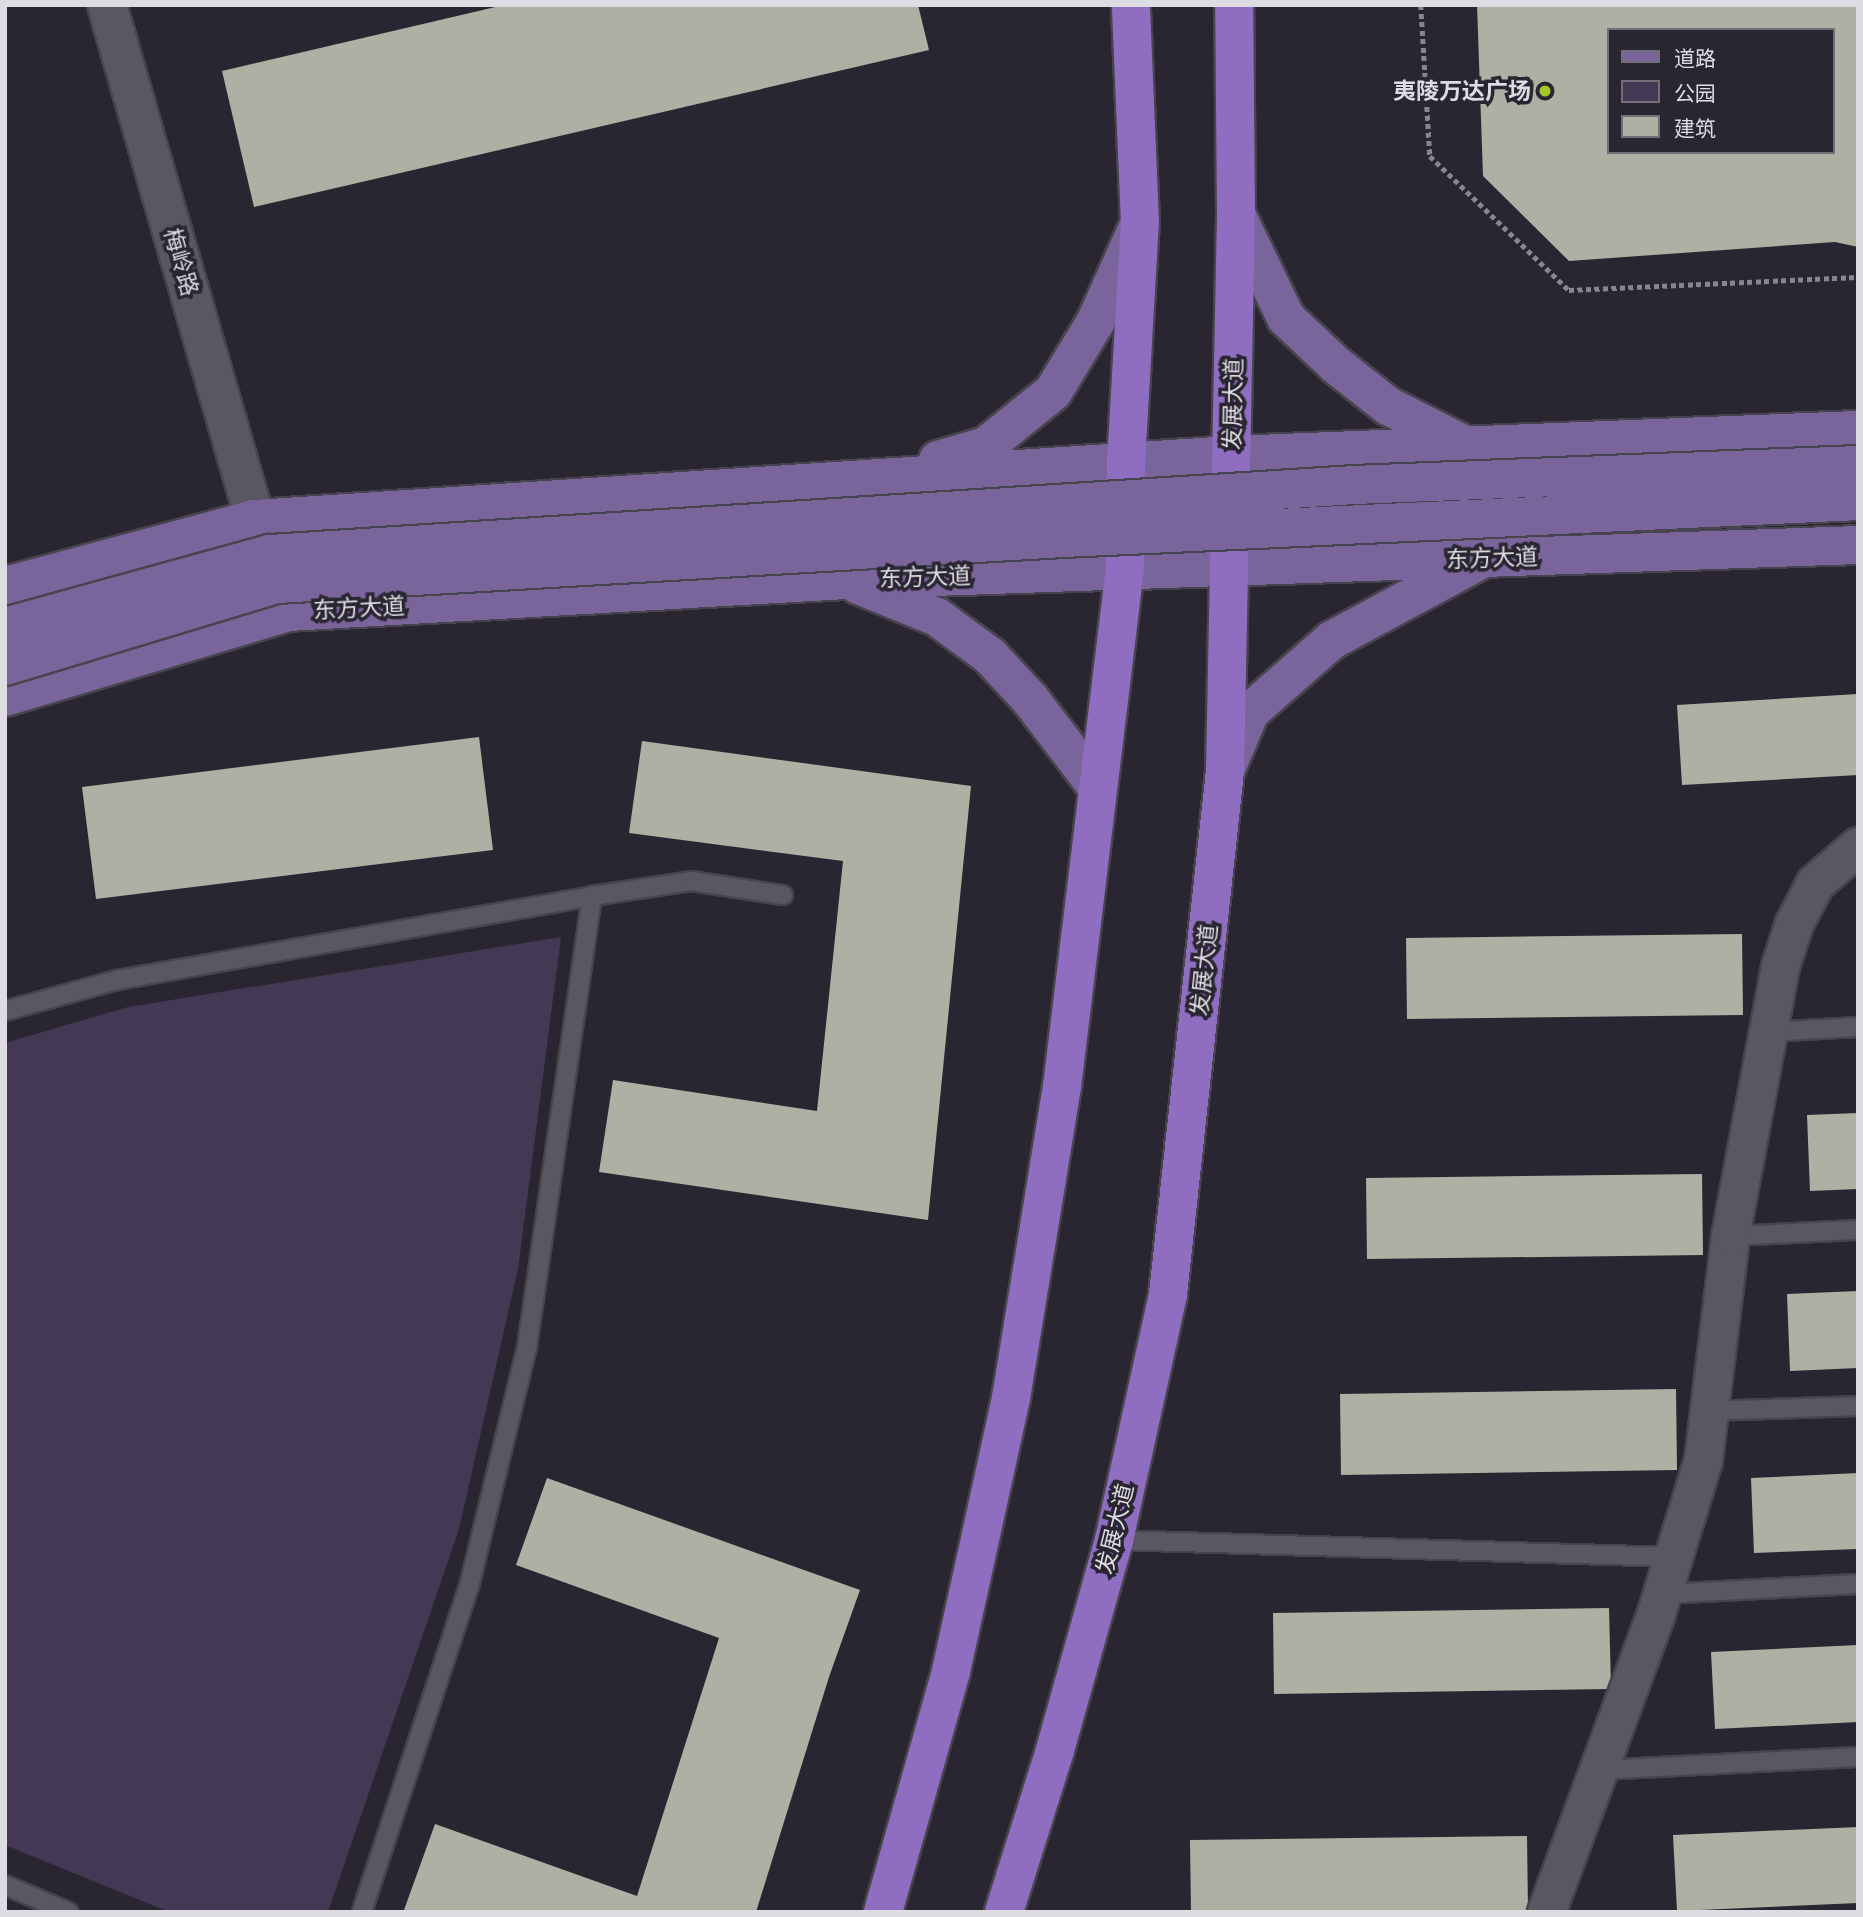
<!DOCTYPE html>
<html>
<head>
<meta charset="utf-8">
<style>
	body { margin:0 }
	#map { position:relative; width:1863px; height:1917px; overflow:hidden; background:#2a2631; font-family:"PT Serif","Noto Sans SC",serif }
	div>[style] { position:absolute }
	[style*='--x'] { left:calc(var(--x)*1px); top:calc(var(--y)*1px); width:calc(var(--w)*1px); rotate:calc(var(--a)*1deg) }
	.green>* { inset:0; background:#433954 }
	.building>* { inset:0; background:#acb1a3 }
	.path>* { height:4.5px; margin-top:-2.25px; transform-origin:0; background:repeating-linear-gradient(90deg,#88858e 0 5px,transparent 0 8.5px) }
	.roads { filter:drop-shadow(2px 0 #47444d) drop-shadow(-2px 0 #47444d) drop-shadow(0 2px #47444d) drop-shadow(0 -2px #47444d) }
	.lane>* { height:18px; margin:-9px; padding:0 9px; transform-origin:9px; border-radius:9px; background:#5a5662 }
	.street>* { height:37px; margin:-18.5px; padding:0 18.5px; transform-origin:18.5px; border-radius:18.5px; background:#5a5662 }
	.secondary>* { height:38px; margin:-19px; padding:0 19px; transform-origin:19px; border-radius:19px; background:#5a5662 }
	.primary>* { height:38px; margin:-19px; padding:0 19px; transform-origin:19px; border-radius:19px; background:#7a649c }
	.highway>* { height:38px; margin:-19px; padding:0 19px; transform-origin:19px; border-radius:19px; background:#8f6ec2 }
	.bridges { filter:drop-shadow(2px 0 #47444d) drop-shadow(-2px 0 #47444d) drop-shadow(0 2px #47444d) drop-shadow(0 -2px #47444d) }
	.primary-bridge>* { height:38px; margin:-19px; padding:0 19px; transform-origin:19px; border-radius:19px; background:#7a649c }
	.dots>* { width:19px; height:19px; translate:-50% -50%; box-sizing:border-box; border:4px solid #2a2631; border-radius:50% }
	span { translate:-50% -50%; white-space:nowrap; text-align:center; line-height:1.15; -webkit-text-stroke:7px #2a2631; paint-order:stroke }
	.poi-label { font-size:23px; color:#dedce3; font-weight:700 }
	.right { translate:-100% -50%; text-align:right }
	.street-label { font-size:23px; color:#dedce3 }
	.frame { position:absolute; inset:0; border:7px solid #dedce3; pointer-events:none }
	.legend { position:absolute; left:1607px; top:28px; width:228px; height:126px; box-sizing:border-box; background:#2a2631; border:2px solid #726f78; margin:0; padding:9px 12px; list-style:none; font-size:21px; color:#dedce3 }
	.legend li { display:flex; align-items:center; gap:14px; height:35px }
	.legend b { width:35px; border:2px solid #726f78 }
</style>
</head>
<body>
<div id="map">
	<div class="green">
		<i style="clip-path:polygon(561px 937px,518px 1269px,459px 1529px,328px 1912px,169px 1912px,5px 1845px,5px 1043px,128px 1007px)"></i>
	</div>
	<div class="building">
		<i style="clip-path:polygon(504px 5px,918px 5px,929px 50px,254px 207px,222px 71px)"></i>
		<i style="clip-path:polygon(evenodd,1477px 5px,1858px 5px,1858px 247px,1835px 242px,1569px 261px,1483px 176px,1477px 5px,1609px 30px,1833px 30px,1833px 152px,1609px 152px,1609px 30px)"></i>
		<i style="clip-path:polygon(1858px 694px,1858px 775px,1682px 785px,1677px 705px)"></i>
		<i style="clip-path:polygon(479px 737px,493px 850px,96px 899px,82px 787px)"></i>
		<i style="clip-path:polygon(642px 741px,971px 786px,928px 1220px,599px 1172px,613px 1080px,817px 1111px,843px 861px,629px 833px)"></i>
		<i style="clip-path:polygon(1742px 934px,1743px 1015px,1407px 1019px,1406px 938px)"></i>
		<i style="clip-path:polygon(1858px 1113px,1858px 1189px,1810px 1191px,1807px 1115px)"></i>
		<i style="clip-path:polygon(1702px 1174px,1703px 1255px,1367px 1259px,1366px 1178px)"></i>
		<i style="clip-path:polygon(1858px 1291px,1858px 1368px,1790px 1371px,1787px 1294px)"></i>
		<i style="clip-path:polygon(1676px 1389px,1677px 1470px,1341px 1475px,1340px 1394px)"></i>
		<i style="clip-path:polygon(1858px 1473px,1858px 1549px,1754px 1553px,1751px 1478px)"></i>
		<i style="clip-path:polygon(547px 1478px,860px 1590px,829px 1677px,756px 1912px,404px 1910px,435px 1824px,637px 1896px,719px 1638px,516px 1565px)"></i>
		<i style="clip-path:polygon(1609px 1608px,1611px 1689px,1274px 1694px,1273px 1613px)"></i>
		<i style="clip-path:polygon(1858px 1645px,1858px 1722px,1715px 1729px,1711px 1652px)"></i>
		<i style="clip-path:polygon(1858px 1827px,1858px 1903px,1677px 1911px,1673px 1835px)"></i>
		<i style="clip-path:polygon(1527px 1836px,1528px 1912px,1191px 1912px,1190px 1840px)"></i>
	</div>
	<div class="path">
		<i style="--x:1421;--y:5;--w:151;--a:86.6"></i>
		<i style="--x:1430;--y:156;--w:193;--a:44"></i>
		<i style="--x:1569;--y:290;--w:289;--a:-2.6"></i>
	</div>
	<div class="roads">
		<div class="lane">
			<i style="--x:592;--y:896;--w:100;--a:-8.6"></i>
			<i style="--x:691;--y:881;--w:93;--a:8.7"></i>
			<i style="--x:5;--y:1011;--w:116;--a:-15.5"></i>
			<i style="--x:117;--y:980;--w:482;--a:-10"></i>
			<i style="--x:592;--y:896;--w:456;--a:98.2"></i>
			<i style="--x:527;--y:1347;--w:246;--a:103.6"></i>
			<i style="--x:469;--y:1586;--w:343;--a:108.2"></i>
			<i style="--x:1767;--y:1032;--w:91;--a:-3.1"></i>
			<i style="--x:1730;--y:1236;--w:128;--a:-2.7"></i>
			<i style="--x:1709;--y:1411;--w:149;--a:-1.9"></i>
			<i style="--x:1114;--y:1540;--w:559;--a:1.74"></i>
			<i style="--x:1661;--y:1594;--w:197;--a:-2.9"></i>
			<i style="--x:1598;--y:1770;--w:260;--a:-2.9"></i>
			<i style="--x:5;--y:1885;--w:69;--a:23.2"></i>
		</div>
		<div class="street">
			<i style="--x:1546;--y:1912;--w:315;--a:-69.8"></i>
			<i style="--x:1655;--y:1616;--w:163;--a:-72.9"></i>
			<i style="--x:1703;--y:1460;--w:226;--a:-83.1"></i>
			<i style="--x:1730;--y:1236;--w:275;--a:-79.5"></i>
			<i style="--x:1780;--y:966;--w:45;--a:-72"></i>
			<i style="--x:1794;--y:923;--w:45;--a:-62.3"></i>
			<i style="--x:1815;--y:883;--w:57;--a:-40.7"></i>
		</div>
		<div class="secondary">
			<i style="--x:107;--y:5;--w:535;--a:73.94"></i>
		</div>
		<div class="primary">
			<i style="--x:1236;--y:214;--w:115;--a:64.3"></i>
			<i style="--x:1286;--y:318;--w:69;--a:43.2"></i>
			<i style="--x:1336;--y:365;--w:66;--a:38.3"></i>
			<i style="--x:1388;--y:406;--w:86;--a:26.9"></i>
			<i style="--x:938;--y:460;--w:50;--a:-16.3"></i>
			<i style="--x:986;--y:446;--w:86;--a:-38.9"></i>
			<i style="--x:1053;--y:392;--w:83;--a:-58.8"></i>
			<i style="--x:1096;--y:321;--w:105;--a:-65.9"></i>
			<i style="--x:858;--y:585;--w:85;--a:22.1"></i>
			<i style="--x:937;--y:617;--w:66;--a:36.3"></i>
			<i style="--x:990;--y:656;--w:59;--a:47.1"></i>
			<i style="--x:1030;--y:699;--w:111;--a:52.7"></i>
			<i style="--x:5;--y:586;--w:259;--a:-15"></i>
			<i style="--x:255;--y:519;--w:979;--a:-3.75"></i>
			<i style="--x:1232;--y:455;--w:626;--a:-2.29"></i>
			<i style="--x:5;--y:697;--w:295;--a:-16.7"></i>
			<i style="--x:288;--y:612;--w:559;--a:-3.28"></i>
			<i style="--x:846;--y:580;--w:1013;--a:-1.98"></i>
			<i style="--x:1225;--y:771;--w:64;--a:-67"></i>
			<i style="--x:1250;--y:712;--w:109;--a:-41.3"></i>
			<i style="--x:1332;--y:640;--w:165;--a:-28.3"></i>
		</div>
		<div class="highway">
			<i style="--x:883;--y:1912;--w:250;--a:-74.2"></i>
			<i style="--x:951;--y:1671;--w:280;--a:-77.6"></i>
			<i style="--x:1011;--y:1398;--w:315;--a:-80.7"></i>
			<i style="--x:1062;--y:1087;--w:523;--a:-83.08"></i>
			<i style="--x:1125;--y:568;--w:105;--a:-89.5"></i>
			<i style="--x:1126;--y:463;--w:240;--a:-86.7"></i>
			<i style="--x:1140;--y:223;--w:218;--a:-92.4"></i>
			<i style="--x:1004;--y:1912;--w:170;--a:-72.5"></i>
			<i style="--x:1055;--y:1750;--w:218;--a:-74.3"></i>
			<i style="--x:1114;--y:1540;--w:252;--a:-77.6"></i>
			<i style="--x:1168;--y:1294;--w:526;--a:-83.78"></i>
			<i style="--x:1225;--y:771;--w:557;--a:-88.87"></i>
			<i style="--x:1236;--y:214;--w:209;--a:-90.5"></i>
		</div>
	</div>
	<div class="bridges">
		<div class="primary-bridge">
			<i style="--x:5;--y:627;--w:275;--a:-15.4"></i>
			<i style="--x:270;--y:554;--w:1086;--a:-3.64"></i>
			<i style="--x:1354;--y:485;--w:504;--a:-2.27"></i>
			<i style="--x:5;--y:666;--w:284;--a:-16.8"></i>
			<i style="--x:277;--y:584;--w:787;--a:-3.35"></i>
			<i style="--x:1063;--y:538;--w:796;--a:-2.66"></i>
		</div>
	</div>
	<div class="dots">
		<i style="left:1545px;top:91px;background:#a4c825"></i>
	</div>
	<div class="poi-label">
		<span class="right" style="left:1531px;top:91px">夷陵万达广场</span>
	</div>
	<div class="street-label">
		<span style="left:181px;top:262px;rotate:74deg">梅岭路</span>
		<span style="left:1233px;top:404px;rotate:-89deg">发展大道</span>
		<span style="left:1492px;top:558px;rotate:-2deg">东方大道</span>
		<span style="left:925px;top:577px;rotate:-2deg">东方大道</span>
		<span style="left:359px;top:608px;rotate:-3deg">东方大道</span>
		<span style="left:1204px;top:970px;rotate:-84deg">发展大道</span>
		<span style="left:1115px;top:1529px;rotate:-76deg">发展大道</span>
	</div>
	<div class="frame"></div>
	<ul class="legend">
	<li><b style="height:9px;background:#7a649c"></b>道路</li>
	<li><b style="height:19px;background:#433954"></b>公园</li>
	<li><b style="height:19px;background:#acb1a3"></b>建筑</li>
	</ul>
</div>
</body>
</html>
